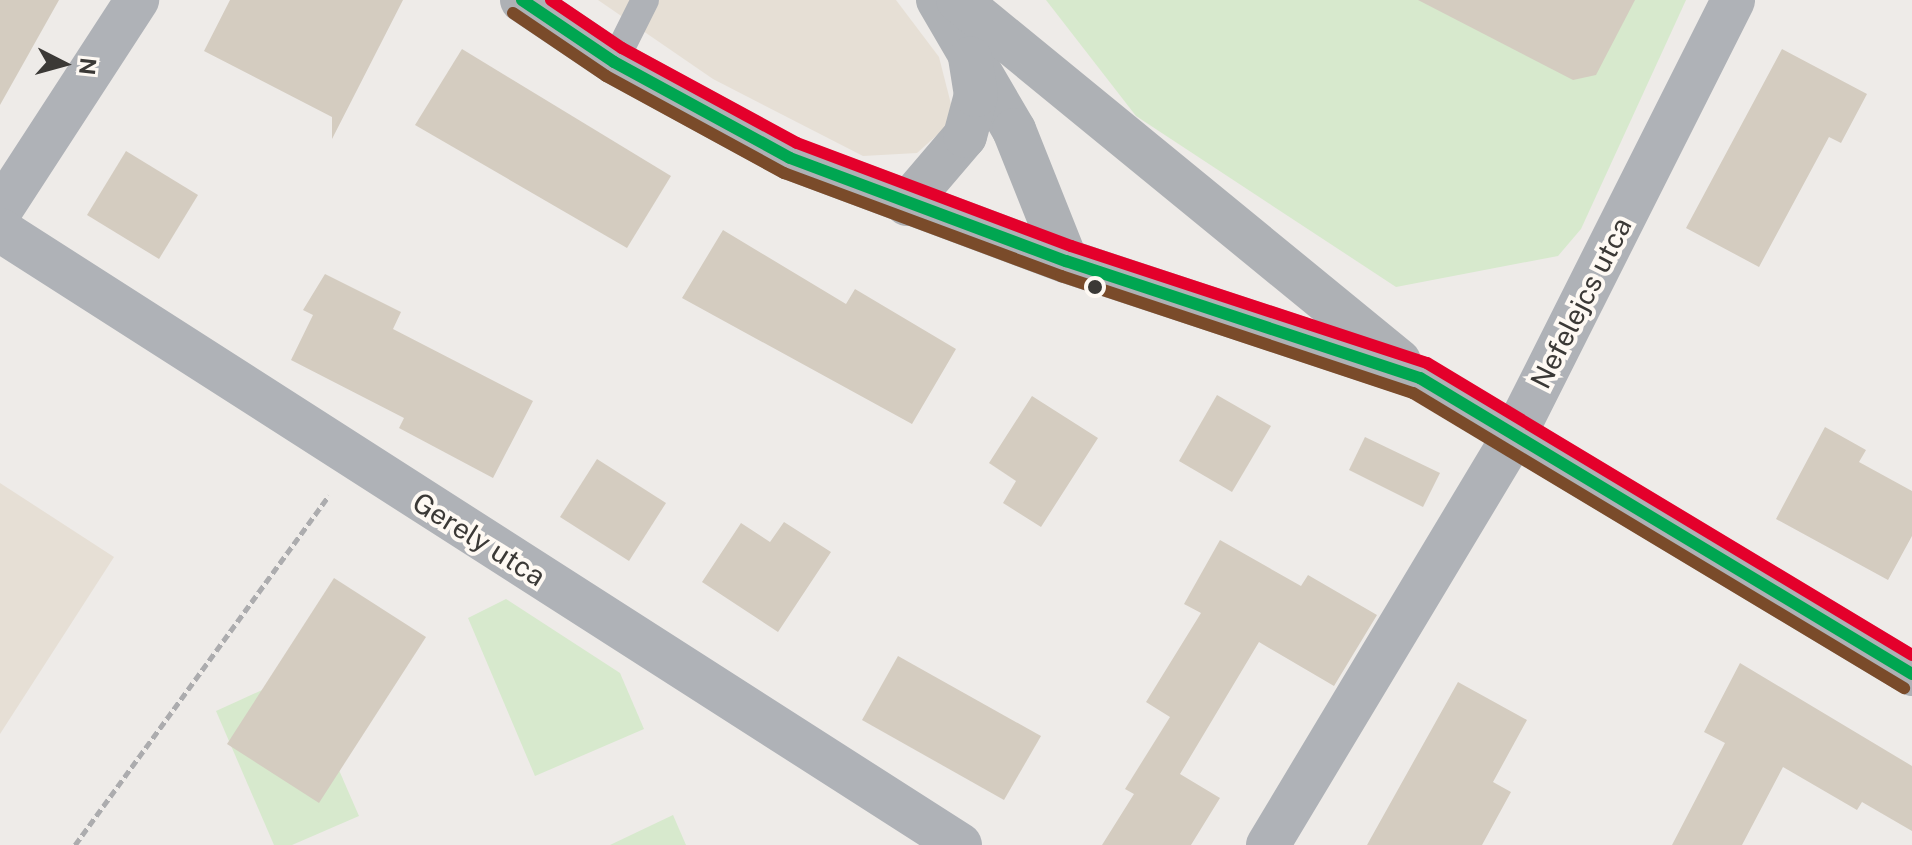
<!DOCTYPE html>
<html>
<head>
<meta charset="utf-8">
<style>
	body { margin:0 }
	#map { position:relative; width:1912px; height:845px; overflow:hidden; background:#eeebe8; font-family:"Public Sans",sans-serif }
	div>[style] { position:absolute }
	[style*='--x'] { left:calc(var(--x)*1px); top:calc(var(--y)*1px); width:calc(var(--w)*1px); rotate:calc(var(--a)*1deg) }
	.built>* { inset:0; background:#e6dfd5 }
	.green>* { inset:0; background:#d7e9cd }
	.building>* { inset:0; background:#d4ccc0 }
	.path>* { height:5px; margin-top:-2.5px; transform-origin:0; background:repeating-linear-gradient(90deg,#acacae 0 8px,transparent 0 12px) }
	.lane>* { height:28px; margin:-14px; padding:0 14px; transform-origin:14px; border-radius:14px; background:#afb2b7 }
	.street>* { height:44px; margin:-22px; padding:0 22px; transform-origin:22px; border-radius:22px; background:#afb2b7 }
	.secondary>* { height:44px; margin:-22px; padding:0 22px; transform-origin:22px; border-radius:22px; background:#aeb1b5 }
	.bus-1>* { height:12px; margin:-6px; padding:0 6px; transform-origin:6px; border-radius:6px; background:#00a651 }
	.bus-2>* { height:12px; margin:-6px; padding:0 6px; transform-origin:6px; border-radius:6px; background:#7a4b2a }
	.bus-3>* { height:12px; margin:-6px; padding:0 6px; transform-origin:6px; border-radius:6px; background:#e4002b }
	.dots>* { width:22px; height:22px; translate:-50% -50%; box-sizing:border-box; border:4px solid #fef9f3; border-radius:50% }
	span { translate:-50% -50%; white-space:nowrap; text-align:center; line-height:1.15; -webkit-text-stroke:8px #fef9f3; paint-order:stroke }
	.street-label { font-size:28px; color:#3b3936 }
	.north { position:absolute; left:24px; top:24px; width:80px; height:80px; -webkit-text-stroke:6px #fef9f3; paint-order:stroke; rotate:96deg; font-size:22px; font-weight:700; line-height:32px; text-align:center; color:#3b3936 }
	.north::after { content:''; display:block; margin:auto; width:28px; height:36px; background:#3b3936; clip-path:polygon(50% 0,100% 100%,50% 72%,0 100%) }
</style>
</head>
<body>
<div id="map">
	<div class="built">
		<i style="clip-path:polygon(598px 0,896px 0,939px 57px,952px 108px,946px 127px,917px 153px,863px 156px,713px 79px)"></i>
		<i style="clip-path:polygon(0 483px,114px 557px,0 734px)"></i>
	</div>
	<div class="green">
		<i style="clip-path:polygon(1046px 0,1686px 0,1581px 229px,1558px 256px,1396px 287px,1136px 116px)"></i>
		<i style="clip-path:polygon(506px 599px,620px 673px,644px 729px,535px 776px,468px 618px)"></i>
		<i style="clip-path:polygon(297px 674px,359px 816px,292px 845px,274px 845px,216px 711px)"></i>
		<i style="clip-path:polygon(673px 815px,686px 845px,610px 845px)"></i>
	</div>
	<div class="building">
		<i style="clip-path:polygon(0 0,59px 0,0 105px)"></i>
		<i style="clip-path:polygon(230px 0,403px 0,332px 139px,332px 117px,204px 51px)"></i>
		<i style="clip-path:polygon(1418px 0,1635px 0,1596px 75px,1573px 80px)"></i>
		<i style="clip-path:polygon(462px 49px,671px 176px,627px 248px,415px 125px)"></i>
		<i style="clip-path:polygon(1782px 49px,1867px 94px,1841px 143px,1829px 137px,1759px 267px,1686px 228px)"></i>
		<i style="clip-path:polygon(126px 151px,198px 195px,159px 259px,87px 215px)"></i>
		<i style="clip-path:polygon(723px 230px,846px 304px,855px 289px,956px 349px,912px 424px,682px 298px)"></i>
		<i style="clip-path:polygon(325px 274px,401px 312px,393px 329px,533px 401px,493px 478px,399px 428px,404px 418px,291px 360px,313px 315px,303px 310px)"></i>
		<i style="clip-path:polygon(1217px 395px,1271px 426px,1232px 492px,1179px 461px)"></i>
		<i style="clip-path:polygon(1032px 396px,1098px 438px,1041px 527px,1003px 503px,1016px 481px,989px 463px)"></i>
		<i style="clip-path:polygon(1825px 427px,1866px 450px,1859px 462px,1912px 491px,1912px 536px,1888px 580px,1776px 519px)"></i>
		<i style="clip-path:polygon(1365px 437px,1440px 473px,1423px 507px,1349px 470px)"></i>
		<i style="clip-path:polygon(597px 459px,666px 503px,629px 561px,560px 517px)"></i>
		<i style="clip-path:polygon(784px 522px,831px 552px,778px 632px,702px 582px,741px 523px,770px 542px)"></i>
		<i style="clip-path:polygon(1220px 540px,1301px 586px,1308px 575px,1377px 615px,1334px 686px,1259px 642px,1180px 774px,1220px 798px,1191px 845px,1102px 845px,1134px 794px,1125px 789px,1170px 717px,1146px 702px,1201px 613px,1184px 604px)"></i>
		<i style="clip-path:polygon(334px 578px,426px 637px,319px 803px,227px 744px)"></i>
		<i style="clip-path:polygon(898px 656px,1041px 736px,1004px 800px,862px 720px)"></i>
		<i style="clip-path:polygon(1740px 663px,1912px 766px,1912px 831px,1862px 802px,1857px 810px,1783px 767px,1742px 845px,1672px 845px,1725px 743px,1704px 732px)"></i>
		<i style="clip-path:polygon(1458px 682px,1527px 720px,1493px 782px,1511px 792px,1482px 845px,1367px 845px)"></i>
	</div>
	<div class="path">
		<i style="--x:75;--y:845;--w:432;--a:-54"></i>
	</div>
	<div class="lane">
		<i style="--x:614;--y:62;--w:69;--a:-63.4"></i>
	</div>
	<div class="street">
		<i style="--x:0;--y:211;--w:252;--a:-57"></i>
		<i style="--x:0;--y:230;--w:1140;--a:32.64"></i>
		<i style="--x:1268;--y:845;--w:482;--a:-59"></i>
		<i style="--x:1516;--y:432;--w:483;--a:-63.3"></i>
	</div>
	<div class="secondary">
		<i style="--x:522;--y:0;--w:111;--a:34"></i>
		<i style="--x:614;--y:62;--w:200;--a:28.6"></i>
		<i style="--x:790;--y:158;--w:295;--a:20.5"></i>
		<i style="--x:1066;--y:261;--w:373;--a:18.3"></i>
		<i style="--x:1420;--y:378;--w:574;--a:31.03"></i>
		<i style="--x:938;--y:0;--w:151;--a:59.7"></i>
		<i style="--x:1014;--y:130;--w:141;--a:68.3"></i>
		<i style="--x:958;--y:0;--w:570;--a:39.3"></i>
		<i style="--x:907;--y:204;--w:89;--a:-49.5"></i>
		<i style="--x:965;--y:136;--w:42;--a:-75"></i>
		<i style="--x:976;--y:95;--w:37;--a:-99"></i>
	</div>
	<div class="bus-1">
		<i style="--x:522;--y:0;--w:111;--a:34"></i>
		<i style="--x:614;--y:62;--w:200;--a:28.6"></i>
		<i style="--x:790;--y:158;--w:295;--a:20.5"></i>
		<i style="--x:1066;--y:261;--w:373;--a:18.3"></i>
		<i style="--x:1420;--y:378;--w:574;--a:31.03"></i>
	</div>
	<div class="bus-2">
		<i style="--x:513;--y:13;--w:112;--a:34.1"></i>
		<i style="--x:606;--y:76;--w:203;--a:28.6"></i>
		<i style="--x:784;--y:173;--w:296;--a:20.4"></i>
		<i style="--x:1061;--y:276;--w:371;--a:18.4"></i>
		<i style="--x:1413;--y:393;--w:573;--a:31"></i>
	</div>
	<div class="bus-3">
		<i style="--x:551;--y:0;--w:86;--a:34.1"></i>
		<i style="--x:622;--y:48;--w:199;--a:28.5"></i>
		<i style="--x:797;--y:143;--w:293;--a:20.6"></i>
		<i style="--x:1071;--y:246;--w:375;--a:18.2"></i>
		<i style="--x:1427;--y:363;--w:566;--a:31.05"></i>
	</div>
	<div class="dots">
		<i style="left:1095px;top:287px;background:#3b3936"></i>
	</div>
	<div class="street-label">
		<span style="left:1581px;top:303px;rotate:-63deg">Nefelejcs utca</span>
		<span style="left:479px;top:539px;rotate:32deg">Gerely utca</span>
	</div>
	<div class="north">N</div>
</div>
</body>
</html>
